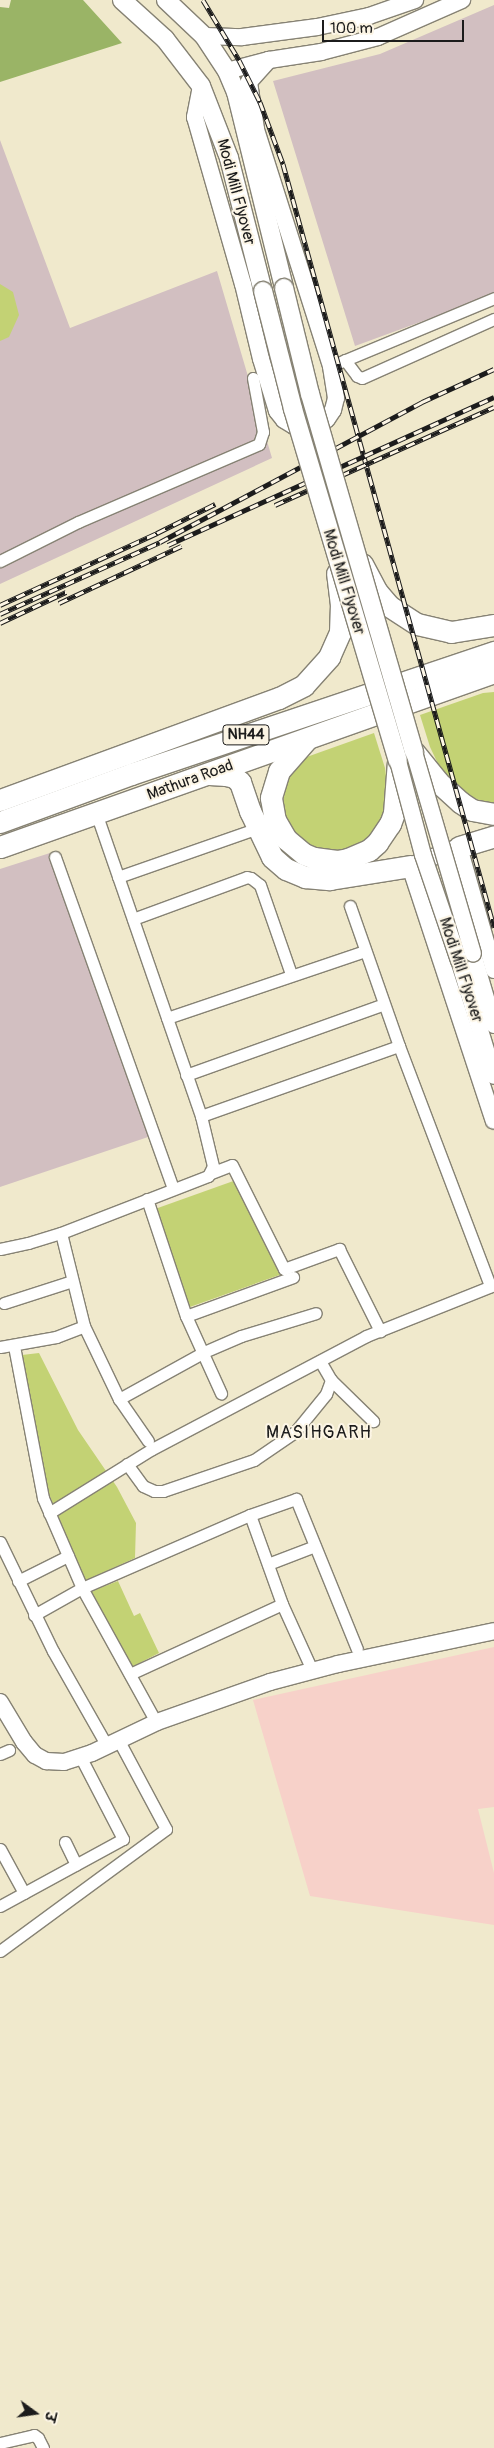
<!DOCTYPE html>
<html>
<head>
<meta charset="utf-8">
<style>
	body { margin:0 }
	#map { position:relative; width:494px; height:2448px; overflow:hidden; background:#f0e9cc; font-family:Pangolin,"Playpen Sans Deva",sans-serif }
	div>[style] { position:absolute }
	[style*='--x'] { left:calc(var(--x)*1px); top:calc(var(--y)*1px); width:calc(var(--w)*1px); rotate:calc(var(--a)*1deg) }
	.built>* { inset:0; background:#f7d1c9 }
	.industrial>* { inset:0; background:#d2bfc1 }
	.green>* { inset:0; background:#c3d274 }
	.forest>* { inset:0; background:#9ab466 }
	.roads { filter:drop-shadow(1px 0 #868274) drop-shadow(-1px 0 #868274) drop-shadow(0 1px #868274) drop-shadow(0 -1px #868274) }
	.street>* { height:11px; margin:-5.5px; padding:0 5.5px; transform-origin:5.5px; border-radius:5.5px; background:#fff }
	.secondary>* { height:16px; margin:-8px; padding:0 8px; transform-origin:8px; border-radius:8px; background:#fff }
	.primary>* { height:18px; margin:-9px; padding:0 9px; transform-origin:9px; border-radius:9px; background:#fff }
	.highway>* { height:21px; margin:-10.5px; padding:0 10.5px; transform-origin:10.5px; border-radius:10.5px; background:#fff }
	.rail>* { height:5px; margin-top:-2.5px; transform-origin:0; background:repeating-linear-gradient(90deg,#fcf5e5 0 9px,#1c1c1c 0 18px); box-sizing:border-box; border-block:1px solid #1c1c1c }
	.bridges { filter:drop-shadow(1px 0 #868274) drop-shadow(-1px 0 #868274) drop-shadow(0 1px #868274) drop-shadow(0 -1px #868274) }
	.secondary-bridge>* { height:16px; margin:-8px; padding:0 8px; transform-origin:8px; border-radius:8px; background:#fff }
	.primary-bridge>* { height:18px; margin:-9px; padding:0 9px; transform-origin:9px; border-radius:9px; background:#fff }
	span { translate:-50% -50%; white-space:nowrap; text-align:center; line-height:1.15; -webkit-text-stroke:4px #fcf5e5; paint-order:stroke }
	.shield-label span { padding:1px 4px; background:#fcf5e5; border:1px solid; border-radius:4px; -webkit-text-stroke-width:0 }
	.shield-label { font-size:15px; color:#1c1c1c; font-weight:700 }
	.street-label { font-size:16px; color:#1c1c1c }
	.neighbourhood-label { font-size:18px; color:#1c1c1c; letter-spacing:1px }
	.north { position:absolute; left:10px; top:2388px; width:50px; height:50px; -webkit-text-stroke:4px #fcf5e5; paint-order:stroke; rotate:104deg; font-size:14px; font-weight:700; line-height:20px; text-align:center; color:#1c1c1c }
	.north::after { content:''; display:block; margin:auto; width:18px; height:22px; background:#1c1c1c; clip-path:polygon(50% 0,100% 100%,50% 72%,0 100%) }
	.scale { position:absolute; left:322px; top:20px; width:142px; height:22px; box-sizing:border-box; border:2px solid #1c1c1c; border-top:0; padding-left:6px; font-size:15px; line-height:18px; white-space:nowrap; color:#1c1c1c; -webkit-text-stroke:4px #fcf5e5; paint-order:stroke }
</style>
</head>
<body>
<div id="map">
	<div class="built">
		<i style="clip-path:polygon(494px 1647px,494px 1807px,478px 1809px,494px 1873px,494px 1925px,310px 1896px,253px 1700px)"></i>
	</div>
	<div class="industrial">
		<i style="clip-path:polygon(494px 5px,494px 295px,355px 346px,273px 81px,380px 54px)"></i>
		<i style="clip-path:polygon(0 140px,70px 328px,217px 271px,272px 458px,0 584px)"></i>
		<i style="clip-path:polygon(50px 853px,151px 1136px,0 1187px,0 869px)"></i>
	</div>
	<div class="green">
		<i style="clip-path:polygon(0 284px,13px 292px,19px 315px,9px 337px,0 341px)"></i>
		<i style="clip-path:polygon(494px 692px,494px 804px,488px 804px,465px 794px,449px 782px,440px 768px,430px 747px,420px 715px,483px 693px)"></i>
		<i style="clip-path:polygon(374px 733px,385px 768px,388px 790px,383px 817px,375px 831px,356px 847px,334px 852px,313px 848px,289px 829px,282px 811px,287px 777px,301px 759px)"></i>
		<i style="clip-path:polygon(239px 1179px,288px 1272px,187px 1308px,155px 1209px)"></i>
		<i style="clip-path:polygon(39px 1353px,78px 1430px,117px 1487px,136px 1523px,135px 1558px,85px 1581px,49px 1494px,22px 1355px)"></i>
		<i style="clip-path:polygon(118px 1581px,134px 1616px,140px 1613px,159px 1653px,132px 1667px,89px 1592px)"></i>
	</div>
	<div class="forest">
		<i style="clip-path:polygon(11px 0,83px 0,122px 43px,0 82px,0 7px,9px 8px)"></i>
	</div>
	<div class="roads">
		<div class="street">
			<i style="--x:345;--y:360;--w:20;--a:53"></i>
			<i style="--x:357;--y:376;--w:5;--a:22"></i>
			<i style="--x:362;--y:378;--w:145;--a:-24.1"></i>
			<i style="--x:331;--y:366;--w:177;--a:-22.6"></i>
			<i style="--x:0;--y:561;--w:87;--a:-26.6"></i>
			<i style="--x:78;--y:522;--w:197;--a:-23.3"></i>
			<i style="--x:259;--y:444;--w:13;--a:-72"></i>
			<i style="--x:263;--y:432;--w:55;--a:-100.5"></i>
			<i style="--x:55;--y:857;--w:352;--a:70.4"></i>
			<i style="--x:118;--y:877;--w:148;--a:-19.3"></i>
			<i style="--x:350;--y:906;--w:148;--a:70.7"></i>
			<i style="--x:399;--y:1046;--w:257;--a:69.2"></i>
			<i style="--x:133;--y:919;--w:121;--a:-20.2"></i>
			<i style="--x:247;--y:877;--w:4;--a:14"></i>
			<i style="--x:251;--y:878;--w:11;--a:38"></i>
			<i style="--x:260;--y:885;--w:94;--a:70.8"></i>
			<i style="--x:167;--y:1018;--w:209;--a:-18.7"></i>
			<i style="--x:186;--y:1075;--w:210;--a:-19.7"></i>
			<i style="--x:201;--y:1116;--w:210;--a:-19.5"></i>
			<i style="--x:211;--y:1173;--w:22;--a:-21"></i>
			<i style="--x:232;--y:1165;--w:116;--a:63.4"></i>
			<i style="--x:284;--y:1269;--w:59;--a:-20"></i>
			<i style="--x:339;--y:1249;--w:92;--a:63.4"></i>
			<i style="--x:147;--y:1199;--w:123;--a:71.6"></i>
			<i style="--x:186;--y:1316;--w:85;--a:65.6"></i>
			<i style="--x:61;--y:1233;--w:96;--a:76.1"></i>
			<i style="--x:84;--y:1326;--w:81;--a:64.4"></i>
			<i style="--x:119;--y:1399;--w:51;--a:55.4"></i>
			<i style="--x:0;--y:1249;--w:29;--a:-12"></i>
			<i style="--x:28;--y:1243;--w:34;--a:-17"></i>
			<i style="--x:61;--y:1233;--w:158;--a:-21.2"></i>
			<i style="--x:208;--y:1176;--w:11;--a:-63"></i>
			<i style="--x:213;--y:1166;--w:51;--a:-103.5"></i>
			<i style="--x:201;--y:1116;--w:321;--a:-109.1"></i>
			<i style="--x:4;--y:1303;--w:71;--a:-17.9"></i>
			<i style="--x:186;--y:1316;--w:114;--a:-20"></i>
			<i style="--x:14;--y:1346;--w:155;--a:79.2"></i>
			<i style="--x:43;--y:1498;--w:98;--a:66.6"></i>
			<i style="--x:82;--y:1588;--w:145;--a:61.1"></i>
			<i style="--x:0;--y:1347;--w:57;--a:-10.1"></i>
			<i style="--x:56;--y:1337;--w:30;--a:-21"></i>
			<i style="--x:331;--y:1380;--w:59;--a:44.3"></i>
			<i style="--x:119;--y:1399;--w:97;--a:-28.9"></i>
			<i style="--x:204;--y:1352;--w:40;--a:-23.4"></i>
			<i style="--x:241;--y:1336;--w:78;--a:-17"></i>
			<i style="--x:127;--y:1464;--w:27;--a:54"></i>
			<i style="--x:143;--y:1486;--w:12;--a:24"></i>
			<i style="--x:154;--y:1491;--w:9;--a:0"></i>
			<i style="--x:163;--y:1491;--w:96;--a:-18.8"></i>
			<i style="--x:254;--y:1460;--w:50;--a:-34.3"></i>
			<i style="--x:295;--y:1432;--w:49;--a:-50.8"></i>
			<i style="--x:326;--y:1394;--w:15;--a:-70"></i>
			<i style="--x:331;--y:1380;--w:22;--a:-120"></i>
			<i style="--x:49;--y:1513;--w:121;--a:-31.9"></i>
			<i style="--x:152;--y:1449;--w:242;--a:-27.8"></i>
			<i style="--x:366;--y:1336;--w:138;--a:-21.7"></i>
			<i style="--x:250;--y:1515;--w:95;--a:70.2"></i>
			<i style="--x:282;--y:1604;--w:72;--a:65.6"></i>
			<i style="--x:0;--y:1542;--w:121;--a:64.1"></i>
			<i style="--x:53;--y:1651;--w:109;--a:60.4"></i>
			<i style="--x:268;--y:1564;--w:50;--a:-21"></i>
			<i style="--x:18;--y:1581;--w:56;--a:-26.6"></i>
			<i style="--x:34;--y:1615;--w:55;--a:-29.4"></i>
			<i style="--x:82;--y:1588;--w:183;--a:-23.5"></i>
			<i style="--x:250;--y:1515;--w:49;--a:-19.2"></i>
			<i style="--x:296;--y:1499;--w:162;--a:67.9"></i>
			<i style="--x:130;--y:1674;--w:167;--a:-24.7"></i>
			<i style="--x:0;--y:1754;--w:10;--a:-24"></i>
			<i style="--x:65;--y:1842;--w:25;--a:64"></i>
			<i style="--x:0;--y:1849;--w:50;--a:61.4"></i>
			<i style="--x:0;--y:1906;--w:140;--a:-28.6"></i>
			<i style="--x:123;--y:1839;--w:91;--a:-117.4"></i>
			<i style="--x:0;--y:1951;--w:206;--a:-36.3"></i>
			<i style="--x:166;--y:1829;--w:100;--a:-118.1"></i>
			<i style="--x:0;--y:2443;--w:35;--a:-13"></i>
			<i style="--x:34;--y:2435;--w:5;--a:37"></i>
			<i style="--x:38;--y:2438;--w:11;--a:63"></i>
		</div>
		<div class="secondary">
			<i style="--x:204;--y:36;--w:38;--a:2"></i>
			<i style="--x:242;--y:37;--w:76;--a:-7.6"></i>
			<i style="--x:317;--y:27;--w:53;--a:-11.9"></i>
			<i style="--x:369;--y:16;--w:49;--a:-19.2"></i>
			<i style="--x:227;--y:71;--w:43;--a:-14.7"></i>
			<i style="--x:269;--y:60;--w:53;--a:-8.7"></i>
			<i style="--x:321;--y:52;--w:59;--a:-14.7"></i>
			<i style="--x:378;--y:37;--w:92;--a:-23.8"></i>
			<i style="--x:201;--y:86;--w:32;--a:101"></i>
			<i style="--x:195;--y:117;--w:174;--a:74"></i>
			<i style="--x:243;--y:284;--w:77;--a:76.5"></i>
			<i style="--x:261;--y:359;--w:54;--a:72.9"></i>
			<i style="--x:277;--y:411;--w:11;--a:52"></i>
			<i style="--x:284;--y:420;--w:12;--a:31"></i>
			<i style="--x:294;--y:426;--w:12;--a:9"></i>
			<i style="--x:306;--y:428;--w:11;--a:-10"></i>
			<i style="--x:317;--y:426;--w:12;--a:-35"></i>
			<i style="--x:327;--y:419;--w:11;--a:-56"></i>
			<i style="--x:333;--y:410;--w:12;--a:-76"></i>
			<i style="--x:336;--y:398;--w:32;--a:-99"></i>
			<i style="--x:331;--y:366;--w:249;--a:-107.6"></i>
			<i style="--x:256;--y:129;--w:48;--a:-98.5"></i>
			<i style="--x:249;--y:82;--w:30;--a:-48"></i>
			<i style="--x:473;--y:954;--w:74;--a:73.5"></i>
			<i style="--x:459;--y:961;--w:120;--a:73.1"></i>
			<i style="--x:494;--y:970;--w:128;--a:-105.9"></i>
			<i style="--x:459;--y:847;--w:53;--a:158.8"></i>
			<i style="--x:410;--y:866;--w:268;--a:71.8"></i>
			<i style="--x:0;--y:1702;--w:47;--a:59"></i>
			<i style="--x:24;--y:1742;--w:17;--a:50"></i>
			<i style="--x:35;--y:1755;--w:13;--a:29"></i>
			<i style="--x:46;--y:1761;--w:18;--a:3"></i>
			<i style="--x:64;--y:1762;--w:29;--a:-18"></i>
			<i style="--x:92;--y:1753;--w:72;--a:-25.5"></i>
			<i style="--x:157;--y:1722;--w:120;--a:-19.5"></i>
			<i style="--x:270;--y:1682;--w:70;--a:-14.8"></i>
			<i style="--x:338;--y:1664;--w:159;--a:-11.9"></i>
		</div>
		<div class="primary">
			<i style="--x:122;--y:0;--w:58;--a:42.2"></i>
			<i style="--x:165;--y:39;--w:59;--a:52.5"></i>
			<i style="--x:201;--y:86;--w:77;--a:68.7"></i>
			<i style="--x:229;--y:158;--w:137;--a:75.7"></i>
			<i style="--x:166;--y:0;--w:52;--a:43.5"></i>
			<i style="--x:204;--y:36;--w:42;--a:56.7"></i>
			<i style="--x:227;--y:71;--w:23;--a:67"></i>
			<i style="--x:236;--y:92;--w:202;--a:76.2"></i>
		</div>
		<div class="highway">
			<i style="--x:362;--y:564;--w:32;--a:62"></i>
			<i style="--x:377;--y:592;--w:18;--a:49"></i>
			<i style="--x:389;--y:606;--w:33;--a:33"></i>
			<i style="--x:417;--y:624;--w:35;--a:13"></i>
			<i style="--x:451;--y:632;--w:44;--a:-9.2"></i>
			<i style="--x:306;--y:740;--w:41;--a:131.1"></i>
			<i style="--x:279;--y:771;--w:28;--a:107"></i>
			<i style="--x:271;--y:798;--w:22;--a:80"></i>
			<i style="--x:275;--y:820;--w:22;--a:60"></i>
			<i style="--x:286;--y:839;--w:23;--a:40"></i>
			<i style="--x:304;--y:854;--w:11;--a:22"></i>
			<i style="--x:314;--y:858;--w:23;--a:7"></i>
			<i style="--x:337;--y:861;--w:11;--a:-10"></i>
			<i style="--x:348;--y:859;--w:23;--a:-23"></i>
			<i style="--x:369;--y:850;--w:11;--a:-41"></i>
			<i style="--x:377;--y:843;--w:23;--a:-56"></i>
			<i style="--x:390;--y:824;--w:12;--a:-70"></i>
			<i style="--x:394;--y:813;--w:52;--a:-85.6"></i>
			<i style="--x:414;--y:752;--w:38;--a:51"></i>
			<i style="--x:438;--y:782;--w:30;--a:42"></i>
			<i style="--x:460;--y:802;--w:14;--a:34"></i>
			<i style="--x:472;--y:810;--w:22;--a:10"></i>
			<i style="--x:209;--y:774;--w:17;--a:3"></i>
			<i style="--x:226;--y:775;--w:8;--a:14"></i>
			<i style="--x:234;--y:777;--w:8;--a:40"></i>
			<i style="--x:240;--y:782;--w:31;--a:71"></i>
			<i style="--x:250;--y:811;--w:51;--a:64.4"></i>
			<i style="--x:272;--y:857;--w:18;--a:41"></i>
			<i style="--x:286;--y:869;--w:21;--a:23"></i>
			<i style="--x:305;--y:877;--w:25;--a:5"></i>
			<i style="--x:330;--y:879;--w:81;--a:-9.2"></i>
			<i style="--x:0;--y:800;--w:297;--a:-20.1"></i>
			<i style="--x:279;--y:698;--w:28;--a:-27"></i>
			<i style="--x:304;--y:685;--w:38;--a:-48"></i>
			<i style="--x:329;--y:657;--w:27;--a:-66"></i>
			<i style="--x:340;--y:632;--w:27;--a:-88"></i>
			<i style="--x:341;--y:605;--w:32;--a:-97"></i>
			<i style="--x:0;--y:822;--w:140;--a:-20.1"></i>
			<i style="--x:131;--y:774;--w:383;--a:-18.6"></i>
			<i style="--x:0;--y:847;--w:524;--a:-19.51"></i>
			<i style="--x:459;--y:847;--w:37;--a:-17"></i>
		</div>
	</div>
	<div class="rail">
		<i style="--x:203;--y:0;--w:70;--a:59"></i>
		<i style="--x:239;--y:60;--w:47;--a:63.4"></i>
		<i style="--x:260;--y:102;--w:66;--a:69.6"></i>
		<i style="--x:283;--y:164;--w:792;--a:74.54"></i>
		<i style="--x:275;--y:505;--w:240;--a:-24.1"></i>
		<i style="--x:168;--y:545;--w:358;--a:-24.4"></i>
		<i style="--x:59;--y:603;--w:135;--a:-25"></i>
		<i style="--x:0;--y:605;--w:173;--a:-24.6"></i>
		<i style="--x:157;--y:533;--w:65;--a:-26.6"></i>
		<i style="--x:0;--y:614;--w:175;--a:-24.2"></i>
		<i style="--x:160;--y:542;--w:297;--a:-28.1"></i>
		<i style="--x:422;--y:402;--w:79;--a:-24.6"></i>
		<i style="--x:0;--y:623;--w:73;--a:-25.2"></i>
	</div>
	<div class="bridges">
		<div class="secondary-bridge">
			<i style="--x:414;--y:752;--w:210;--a:73.7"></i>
			<i style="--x:398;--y:761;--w:97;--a:75.1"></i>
			<i style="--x:423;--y:855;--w:112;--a:71.2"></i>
		</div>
		<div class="primary-bridge">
			<i style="--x:284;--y:288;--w:109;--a:76.2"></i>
			<i style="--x:310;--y:394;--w:373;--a:73.8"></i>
			<i style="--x:263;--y:291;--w:122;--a:75.7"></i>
			<i style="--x:293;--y:409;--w:367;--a:73.4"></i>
		</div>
	</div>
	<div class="shield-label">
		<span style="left:246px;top:735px">NH44</span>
	</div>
	<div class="street-label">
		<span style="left:236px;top:192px;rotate:75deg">Modi Mill Flyover</span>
		<span style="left:344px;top:582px;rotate:73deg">Modi Mill Flyover</span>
		<span style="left:190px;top:780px;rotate:-20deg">Mathura Road</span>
		<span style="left:461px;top:970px;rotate:72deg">Modi Mill Flyover</span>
	</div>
	<div class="neighbourhood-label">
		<span style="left:319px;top:1433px">MASIHGARH</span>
	</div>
	<div class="north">उ</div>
	<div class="scale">100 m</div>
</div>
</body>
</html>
